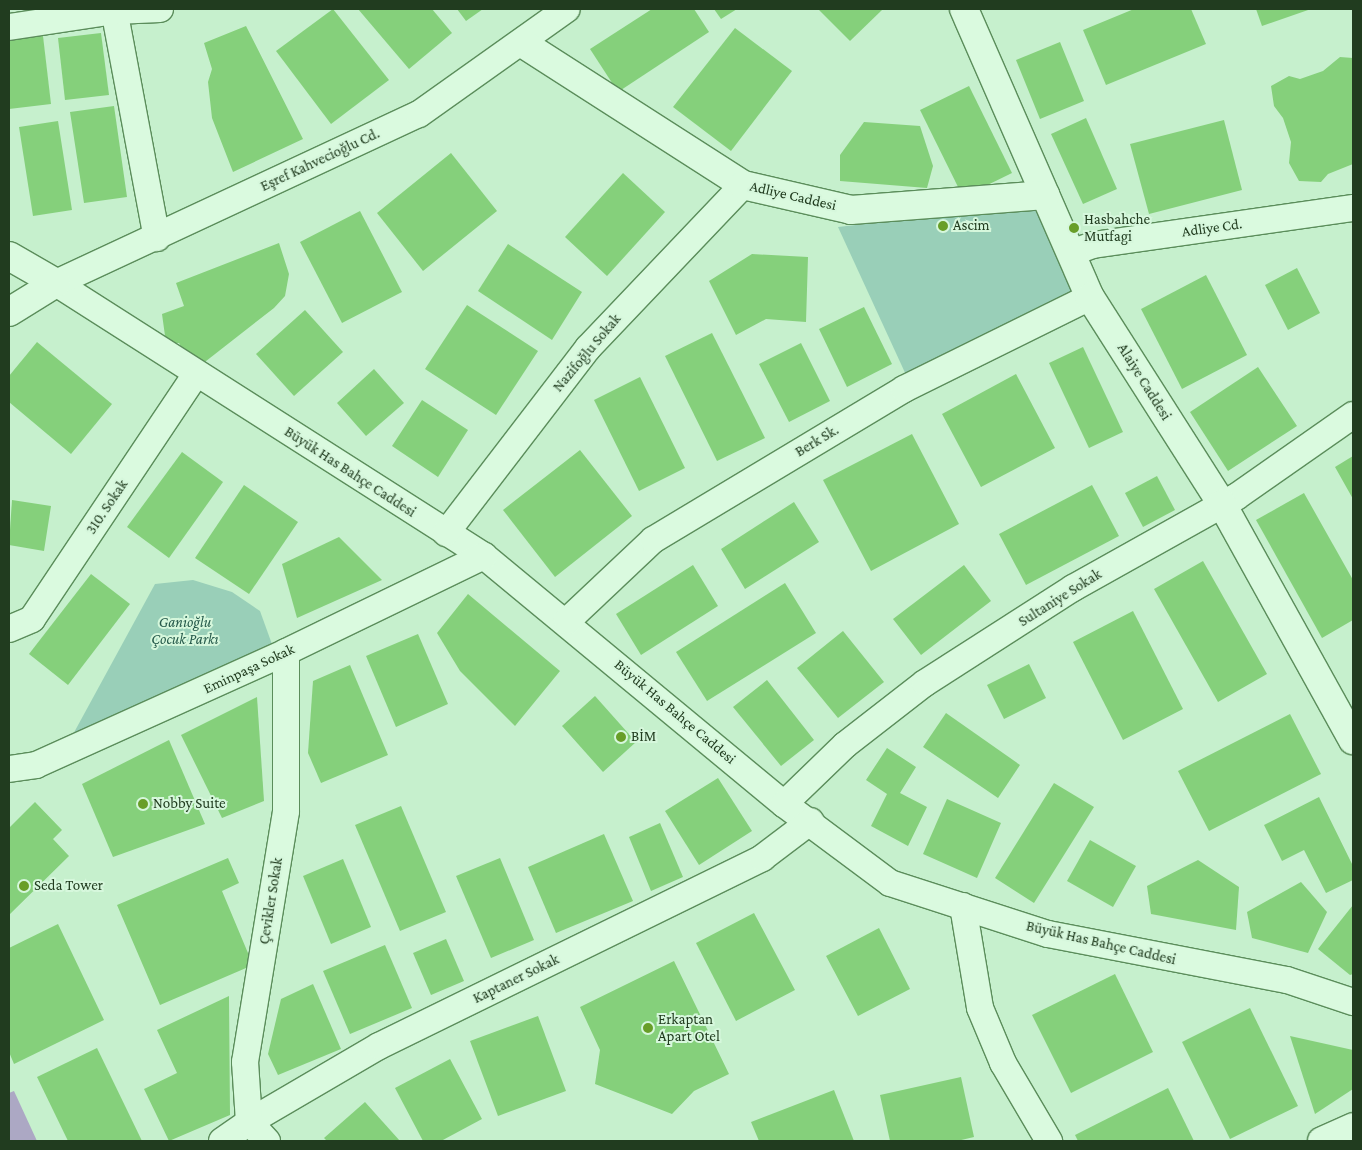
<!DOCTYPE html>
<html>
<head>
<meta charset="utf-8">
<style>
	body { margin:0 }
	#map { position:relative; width:1362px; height:1150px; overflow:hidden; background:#c6f0cd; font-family:"Crimson Pro",serif }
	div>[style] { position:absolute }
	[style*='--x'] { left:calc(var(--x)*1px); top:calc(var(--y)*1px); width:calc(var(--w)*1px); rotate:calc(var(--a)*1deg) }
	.green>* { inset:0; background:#99cfb8 }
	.water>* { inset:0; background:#aca8c4 }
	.building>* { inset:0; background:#85d07b }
	.roads { filter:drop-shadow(1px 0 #5b8d5b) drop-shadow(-1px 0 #5b8d5b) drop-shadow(0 1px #5b8d5b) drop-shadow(0 -1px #5b8d5b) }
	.minor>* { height:26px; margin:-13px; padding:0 13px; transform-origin:13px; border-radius:13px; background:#dafadf }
	.tertiary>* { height:28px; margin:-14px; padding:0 14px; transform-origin:14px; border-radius:14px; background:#dafadf }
	.dots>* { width:14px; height:14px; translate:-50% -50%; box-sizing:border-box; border:2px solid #d6f7dc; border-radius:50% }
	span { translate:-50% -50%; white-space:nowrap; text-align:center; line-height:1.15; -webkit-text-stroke:4px #d6f7dc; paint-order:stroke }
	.street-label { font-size:15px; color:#213c1f }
	.poi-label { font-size:15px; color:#213c1f }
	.left { translate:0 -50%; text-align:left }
	.park-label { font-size:15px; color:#25594a; font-style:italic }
	.frame { position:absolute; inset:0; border:10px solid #213c1f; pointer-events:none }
</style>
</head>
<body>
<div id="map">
	<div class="green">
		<i style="clip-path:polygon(1039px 204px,1078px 294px,907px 377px,838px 227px)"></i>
		<i style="clip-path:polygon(193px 580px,232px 592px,260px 611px,273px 647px,71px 738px,155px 584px)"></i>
	</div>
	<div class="water">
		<i style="clip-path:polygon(14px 1091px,37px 1141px,9px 1141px,9px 1093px)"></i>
	</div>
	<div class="building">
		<i style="clip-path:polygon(333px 9px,389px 80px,331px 124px,276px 51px)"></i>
		<i style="clip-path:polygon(358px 9px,432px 9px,452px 33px,409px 69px)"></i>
		<i style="clip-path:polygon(457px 9px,483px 9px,466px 21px)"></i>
		<i style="clip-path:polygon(652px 9px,694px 9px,709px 32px,618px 92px,590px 49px)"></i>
		<i style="clip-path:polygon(714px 9px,737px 9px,721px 19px)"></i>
		<i style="clip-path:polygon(818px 9px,883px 9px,850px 41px)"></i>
		<i style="clip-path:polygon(1134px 9px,1191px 9px,1206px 44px,1106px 85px,1083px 30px)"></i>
		<i style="clip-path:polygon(1256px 9px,1311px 9px,1262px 26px)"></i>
		<i style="clip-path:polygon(246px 26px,303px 139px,233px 172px,212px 118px,208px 82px,212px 69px,204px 43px)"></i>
		<i style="clip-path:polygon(735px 28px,792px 71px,731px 151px,673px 107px)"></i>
		<i style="clip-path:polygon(101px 33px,109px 95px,65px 100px,58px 38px)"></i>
		<i style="clip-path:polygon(43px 36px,51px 104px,9px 109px,9px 40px)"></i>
		<i style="clip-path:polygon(1060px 42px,1084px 101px,1040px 119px,1016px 60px)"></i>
		<i style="clip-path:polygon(1340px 57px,1353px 58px,1353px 164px,1328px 174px,1321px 182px,1299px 181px,1289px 163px,1291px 142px,1283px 118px,1274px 106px,1271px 86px,1289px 76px,1300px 79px,1323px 71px)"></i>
		<i style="clip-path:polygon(969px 86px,1012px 173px,963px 197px,920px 110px)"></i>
		<i style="clip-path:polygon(114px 106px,127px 197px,84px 203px,70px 112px)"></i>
		<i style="clip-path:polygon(1086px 118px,1117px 189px,1083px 204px,1051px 134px)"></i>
		<i style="clip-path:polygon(1224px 120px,1242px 190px,1149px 214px,1130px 144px)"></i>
		<i style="clip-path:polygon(58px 121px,72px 210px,33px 216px,19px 127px)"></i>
		<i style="clip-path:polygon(864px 122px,920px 126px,933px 166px,927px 188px,840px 181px,840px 155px)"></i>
		<i style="clip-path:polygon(451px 153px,497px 211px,423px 271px,377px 213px)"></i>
		<i style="clip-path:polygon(623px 173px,665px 212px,607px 276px,565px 237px)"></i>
		<i style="clip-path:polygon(360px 211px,402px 292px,342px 323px,300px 242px)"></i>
		<i style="clip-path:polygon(279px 243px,289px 274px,285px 296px,274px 308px,201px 365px,189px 361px,179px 343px,166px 343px,162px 314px,184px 306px,176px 283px)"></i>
		<i style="clip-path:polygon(508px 244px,582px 292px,552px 340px,478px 291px)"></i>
		<i style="clip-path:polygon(752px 254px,808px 257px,806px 322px,766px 319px,736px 335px,709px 281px)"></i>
		<i style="clip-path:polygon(1297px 268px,1320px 313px,1288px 330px,1265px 285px)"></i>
		<i style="clip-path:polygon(1206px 275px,1247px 355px,1182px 389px,1141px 309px)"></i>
		<i style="clip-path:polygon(467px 305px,538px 351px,496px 415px,425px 369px)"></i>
		<i style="clip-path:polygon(864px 307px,892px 364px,847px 387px,819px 329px)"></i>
		<i style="clip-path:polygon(305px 310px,343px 352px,294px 396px,256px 354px)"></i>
		<i style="clip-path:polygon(712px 333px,765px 438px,717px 461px,665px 356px)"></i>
		<i style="clip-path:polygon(37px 342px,112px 404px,71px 454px,9px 402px,9px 376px)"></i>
		<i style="clip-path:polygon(801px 343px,830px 401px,789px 422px,759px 364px)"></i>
		<i style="clip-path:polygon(1083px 347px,1123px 432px,1089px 448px,1049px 363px)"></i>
		<i style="clip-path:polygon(1258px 367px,1297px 426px,1228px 471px,1190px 412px)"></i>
		<i style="clip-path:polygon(374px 369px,404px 403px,366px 436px,337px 403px)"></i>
		<i style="clip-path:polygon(1016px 374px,1055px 448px,981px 487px,942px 414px)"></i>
		<i style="clip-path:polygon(640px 377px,685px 468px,639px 491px,594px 400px)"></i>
		<i style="clip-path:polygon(422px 400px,468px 430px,438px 477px,392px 446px)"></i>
		<i style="clip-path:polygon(912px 434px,959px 524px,871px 571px,823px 480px)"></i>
		<i style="clip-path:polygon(580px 450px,632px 516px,555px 577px,503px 510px)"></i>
		<i style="clip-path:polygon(182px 452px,223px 482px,169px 558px,127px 527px)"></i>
		<i style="clip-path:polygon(1353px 456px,1353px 499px,1335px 467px)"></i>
		<i style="clip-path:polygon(1157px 476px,1175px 510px,1143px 527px,1125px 493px)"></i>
		<i style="clip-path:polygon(244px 485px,298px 522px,249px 594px,195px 558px)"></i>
		<i style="clip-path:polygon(1092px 485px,1119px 536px,1026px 585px,999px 534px)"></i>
		<i style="clip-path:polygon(1304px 493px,1353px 580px,1353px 620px,1322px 638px,1256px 520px)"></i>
		<i style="clip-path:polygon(12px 500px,51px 506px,44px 551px,9px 545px)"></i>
		<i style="clip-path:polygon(794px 502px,819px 542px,745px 589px,721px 549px)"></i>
		<i style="clip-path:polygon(339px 537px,382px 580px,297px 618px,282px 564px)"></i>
		<i style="clip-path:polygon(1203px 561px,1267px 674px,1218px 702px,1154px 589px)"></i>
		<i style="clip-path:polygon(693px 565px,718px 606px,641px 655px,616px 614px)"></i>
		<i style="clip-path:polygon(964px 565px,991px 601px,921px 655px,893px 619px)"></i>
		<i style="clip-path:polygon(91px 574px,130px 604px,68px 685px,29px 654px)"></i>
		<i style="clip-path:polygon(785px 583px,816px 633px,707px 701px,676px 652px)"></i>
		<i style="clip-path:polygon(468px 594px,560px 671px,515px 726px,460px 671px,437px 633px)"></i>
		<i style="clip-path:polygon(1133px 611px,1183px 709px,1123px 740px,1073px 642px)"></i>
		<i style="clip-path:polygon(843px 631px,884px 682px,838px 718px,797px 668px)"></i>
		<i style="clip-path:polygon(418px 634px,448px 704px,396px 727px,366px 656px)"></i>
		<i style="clip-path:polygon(1029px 664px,1046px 698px,1004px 719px,987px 685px)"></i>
		<i style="clip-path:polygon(350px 665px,388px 755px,321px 783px,308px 753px,313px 681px)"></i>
		<i style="clip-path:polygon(767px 680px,814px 740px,781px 766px,733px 707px)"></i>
		<i style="clip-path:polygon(595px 696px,636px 742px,603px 772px,562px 726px)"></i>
		<i style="clip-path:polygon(257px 697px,264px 801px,222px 818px,181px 735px)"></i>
		<i style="clip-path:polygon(946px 713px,1020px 765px,998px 798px,923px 747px)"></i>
		<i style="clip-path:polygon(1290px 714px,1321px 774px,1209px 831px,1178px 771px)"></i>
		<i style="clip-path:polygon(169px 740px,205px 824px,113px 857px,82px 784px)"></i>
		<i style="clip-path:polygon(887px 748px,916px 767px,900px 793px,927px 807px,908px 846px,871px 826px,887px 794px,866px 780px)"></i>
		<i style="clip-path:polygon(718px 778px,752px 831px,699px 865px,665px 811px)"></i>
		<i style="clip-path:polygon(1054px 783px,1094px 807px,1034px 903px,995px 878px)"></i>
		<i style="clip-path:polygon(1319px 797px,1353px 866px,1353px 880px,1326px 893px,1304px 850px,1282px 861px,1264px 825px)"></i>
		<i style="clip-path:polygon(947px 799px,1001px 823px,977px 878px,923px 854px)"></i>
		<i style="clip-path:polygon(35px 802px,62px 830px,53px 839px,69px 856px,9px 915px,9px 828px)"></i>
		<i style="clip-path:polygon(401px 806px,446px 912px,400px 931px,355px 825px)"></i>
		<i style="clip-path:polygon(660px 823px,683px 877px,651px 891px,629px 837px)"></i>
		<i style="clip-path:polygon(604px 834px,633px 901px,556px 933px,528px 867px)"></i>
		<i style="clip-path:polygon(1090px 840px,1136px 866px,1113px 907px,1067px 881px)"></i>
		<i style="clip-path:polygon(228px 858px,239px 883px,222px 891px,253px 965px,160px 1005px,117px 905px)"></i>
		<i style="clip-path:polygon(500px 858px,534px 940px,491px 958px,456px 876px)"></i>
		<i style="clip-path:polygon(343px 859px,371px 927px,331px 944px,303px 876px)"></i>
		<i style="clip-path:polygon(1198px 860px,1239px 887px,1236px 930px,1151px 914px,1147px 886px)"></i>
		<i style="clip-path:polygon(1301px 882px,1327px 912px,1308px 953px,1252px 938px,1247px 912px)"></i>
		<i style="clip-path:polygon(1353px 905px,1353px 974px,1350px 975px,1318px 949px)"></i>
		<i style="clip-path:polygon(754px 913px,795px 990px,736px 1021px,696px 943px)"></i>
		<i style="clip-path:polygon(58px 924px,104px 1020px,14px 1064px,9px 1052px,9px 948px)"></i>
		<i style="clip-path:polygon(879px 928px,910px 989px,858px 1016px,826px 956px)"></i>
		<i style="clip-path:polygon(446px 939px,464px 981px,431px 995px,413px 953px)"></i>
		<i style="clip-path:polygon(385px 945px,412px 1008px,350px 1034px,323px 971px)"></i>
		<i style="clip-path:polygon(674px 961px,729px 1074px,694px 1091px,672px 1114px,595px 1084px,600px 1050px,580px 1007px)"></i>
		<i style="clip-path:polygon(1115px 974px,1153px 1052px,1071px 1093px,1032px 1015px)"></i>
		<i style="clip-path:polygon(313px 984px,341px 1049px,278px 1075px,268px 1054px,281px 999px)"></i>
		<i style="clip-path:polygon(229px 996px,230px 1115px,169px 1141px,144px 1089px,177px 1073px,157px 1030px)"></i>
		<i style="clip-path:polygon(1250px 1008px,1298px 1106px,1230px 1139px,1182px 1042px)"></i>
		<i style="clip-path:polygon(538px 1016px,566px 1091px,498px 1116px,470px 1041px)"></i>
		<i style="clip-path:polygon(1290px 1036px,1353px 1050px,1353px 1089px,1315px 1114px)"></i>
		<i style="clip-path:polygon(97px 1048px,142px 1141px,68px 1141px,37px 1077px)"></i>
		<i style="clip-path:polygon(450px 1059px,482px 1119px,441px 1141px,423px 1141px,395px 1088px)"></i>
		<i style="clip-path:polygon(961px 1077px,974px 1137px,957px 1141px,890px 1141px,880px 1095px)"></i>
		<i style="clip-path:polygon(1168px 1088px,1194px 1141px,1078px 1141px,1075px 1135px)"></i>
		<i style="clip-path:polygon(834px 1090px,854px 1141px,759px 1141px,751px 1122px)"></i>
		<i style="clip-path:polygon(365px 1102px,400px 1141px,327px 1141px,324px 1138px)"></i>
	</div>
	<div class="roads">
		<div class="minor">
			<i style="--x:114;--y:9;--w:233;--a:79.4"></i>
			<i style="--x:9;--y:27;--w:107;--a:-8.6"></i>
			<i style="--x:115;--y:11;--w:45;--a:-2.5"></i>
			<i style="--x:1071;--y:253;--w:23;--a:-20"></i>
			<i style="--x:1093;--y:245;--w:263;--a:-8.1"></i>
			<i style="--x:56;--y:283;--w:508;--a:32.53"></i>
			<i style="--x:484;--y:556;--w:389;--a:39.6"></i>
			<i style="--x:784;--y:804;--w:132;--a:36.7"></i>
			<i style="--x:890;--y:883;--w:166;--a:17.9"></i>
			<i style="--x:1048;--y:934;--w:243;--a:10.9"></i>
			<i style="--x:1287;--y:980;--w:70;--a:18.4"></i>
			<i style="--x:56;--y:283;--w:400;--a:-25"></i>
			<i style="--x:419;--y:114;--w:181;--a:-35.4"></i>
			<i style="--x:446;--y:533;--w:233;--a:-52.5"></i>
			<i style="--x:588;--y:348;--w:225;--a:-46.4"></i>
			<i style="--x:567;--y:621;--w:118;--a:-43.3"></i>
			<i style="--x:653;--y:540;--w:293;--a:-31"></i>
			<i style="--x:904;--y:389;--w:208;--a:-26.3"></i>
			<i style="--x:9;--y:629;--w:25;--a:-23"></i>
			<i style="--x:32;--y:619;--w:295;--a:-56.2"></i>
			<i style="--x:9;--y:769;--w:27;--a:-8"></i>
			<i style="--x:36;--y:765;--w:274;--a:-24.3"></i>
			<i style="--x:286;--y:652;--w:220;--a:-25.9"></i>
			<i style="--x:784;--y:804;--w:85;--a:-44"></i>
			<i style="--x:845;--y:745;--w:101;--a:-37.8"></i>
			<i style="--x:925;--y:683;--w:176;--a:-32.7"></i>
			<i style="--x:1073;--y:588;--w:187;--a:-29.2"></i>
			<i style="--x:1236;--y:497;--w:143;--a:-35"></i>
			<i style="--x:963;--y:906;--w:103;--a:80.5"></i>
			<i style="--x:980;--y:1008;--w:60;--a:67.3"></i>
			<i style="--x:1003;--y:1063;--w:91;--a:59.5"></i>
			<i style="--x:222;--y:1141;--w:33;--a:-35"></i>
			<i style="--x:249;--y:1122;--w:151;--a:-30.3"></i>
			<i style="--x:379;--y:1046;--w:427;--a:-26.1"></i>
			<i style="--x:762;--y:858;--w:61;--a:-37.1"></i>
			<i style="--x:267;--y:1141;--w:26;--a:-133"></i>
			<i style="--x:249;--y:1122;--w:60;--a:-93.8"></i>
			<i style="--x:245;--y:1062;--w:254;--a:-80.7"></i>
			<i style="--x:286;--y:811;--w:159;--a:-90"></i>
		</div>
		<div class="tertiary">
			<i style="--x:964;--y:9;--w:314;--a:66.4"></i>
			<i style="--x:1090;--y:297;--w:246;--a:57.5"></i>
			<i style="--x:1222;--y:504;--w:270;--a:61"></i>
			<i style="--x:522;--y:43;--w:263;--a:32.7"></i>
			<i style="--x:743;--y:185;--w:111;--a:13"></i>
			<i style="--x:851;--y:210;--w:195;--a:-4.4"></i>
			<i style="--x:9;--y:256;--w:54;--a:29.9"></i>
			<i style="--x:9;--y:312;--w:55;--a:-31.7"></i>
			<i style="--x:1322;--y:1141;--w:34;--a:-24"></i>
		</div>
	</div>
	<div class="dots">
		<i style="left:943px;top:226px;background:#689e28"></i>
		<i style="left:1074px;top:228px;background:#689e28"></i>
		<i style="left:621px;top:737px;background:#689e28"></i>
		<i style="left:143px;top:804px;background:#689e28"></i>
		<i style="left:24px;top:886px;background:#689e28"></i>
		<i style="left:648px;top:1028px;background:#689e28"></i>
	</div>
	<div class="street-label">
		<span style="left:320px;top:160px;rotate:-25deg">Eşref Kahvecioğlu Cd.</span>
		<span style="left:793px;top:196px;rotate:13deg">Adliye Caddesi</span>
		<span style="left:1212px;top:228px;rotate:-8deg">Adliye Cd.</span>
		<span style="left:587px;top:353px;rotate:-50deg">Nazifoğlu Sokak</span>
		<span style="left:1144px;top:382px;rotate:58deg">Alaiye Caddesi</span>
		<span style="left:817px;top:441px;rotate:-31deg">Berk Sk.</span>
		<span style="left:350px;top:472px;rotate:33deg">Büyük Has Bahçe Caddesi</span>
		<span style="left:107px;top:507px;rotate:-56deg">310. Sokak</span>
		<span style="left:1060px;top:598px;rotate:-32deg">Sultaniye Sokak</span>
		<span style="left:249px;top:669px;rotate:-25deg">Eminpaşa Sokak</span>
		<span style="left:675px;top:712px;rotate:40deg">Büyük Has Bahçe Caddesi</span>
		<span style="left:271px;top:901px;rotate:-81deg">Çevikler Sokak</span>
		<span style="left:1101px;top:943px;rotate:13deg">Büyük Has Bahçe Caddesi</span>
		<span style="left:516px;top:979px;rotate:-26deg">Kaptaner Sokak</span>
	</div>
	<div class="poi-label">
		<span class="left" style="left:1084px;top:228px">Hasbahche<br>Mutfagi</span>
		<span class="left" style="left:953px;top:226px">Ascim</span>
		<span class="left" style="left:631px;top:737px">BİM</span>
		<span class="left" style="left:153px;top:804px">Nobby Suite</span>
		<span class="left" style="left:34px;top:886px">Seda Tower</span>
		<span class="left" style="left:658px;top:1028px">Erkaptan<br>Apart Otel</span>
	</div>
	<div class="park-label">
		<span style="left:185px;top:631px">Ganioğlu<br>Çocuk Parkı</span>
	</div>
	<div class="frame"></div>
</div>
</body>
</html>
